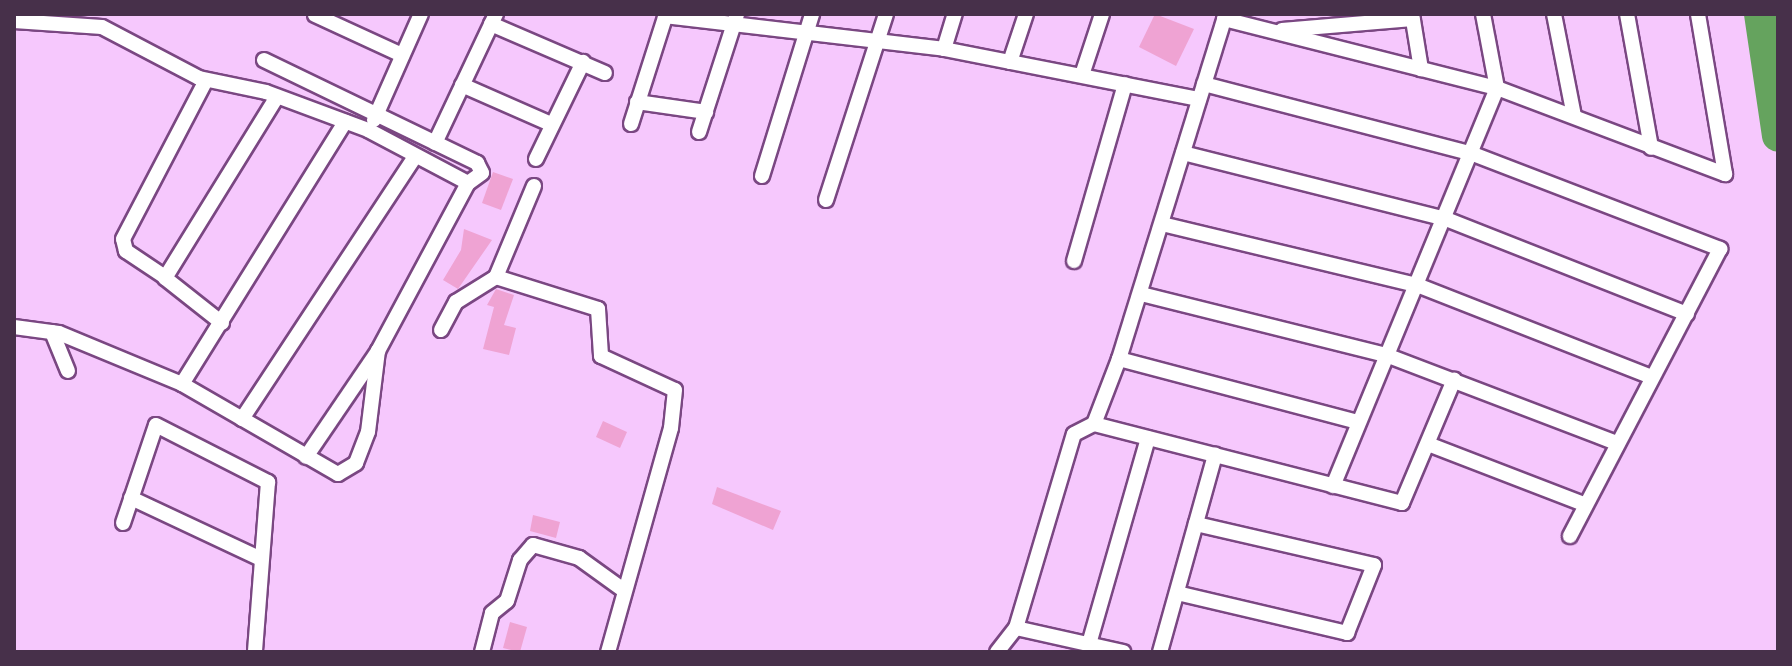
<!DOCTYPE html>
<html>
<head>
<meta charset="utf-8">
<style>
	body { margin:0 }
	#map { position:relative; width:1792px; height:666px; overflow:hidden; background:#f6c8fd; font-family:Spectral,serif }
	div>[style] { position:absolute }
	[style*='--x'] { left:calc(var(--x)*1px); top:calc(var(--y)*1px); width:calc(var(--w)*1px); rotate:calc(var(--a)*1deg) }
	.river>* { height:32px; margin:-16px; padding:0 16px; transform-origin:16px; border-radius:16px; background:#65a35e }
	.building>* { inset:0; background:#efa3d3 }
	.roads { filter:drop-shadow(2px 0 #7a4782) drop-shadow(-2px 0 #7a4782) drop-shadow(0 2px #7a4782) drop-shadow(0 -2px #7a4782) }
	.minor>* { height:14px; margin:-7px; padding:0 7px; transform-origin:7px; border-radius:7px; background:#fff }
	span { translate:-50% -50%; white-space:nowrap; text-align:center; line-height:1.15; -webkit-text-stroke:6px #f6dffa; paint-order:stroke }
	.frame { position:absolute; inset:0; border:16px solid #47304a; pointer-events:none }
</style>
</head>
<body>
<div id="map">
	<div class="river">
		<i style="--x:1760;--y:14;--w:123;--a:81.6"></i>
	</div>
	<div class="building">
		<i style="clip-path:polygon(1155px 14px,1194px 29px,1176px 66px,1139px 47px)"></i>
		<i style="clip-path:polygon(493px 172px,513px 179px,501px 210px,482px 203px)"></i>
		<i style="clip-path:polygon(464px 229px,492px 240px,458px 289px,443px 280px,461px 250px)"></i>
		<i style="clip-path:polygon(496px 289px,514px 295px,504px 325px,516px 328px,509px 355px,483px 349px,494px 307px,487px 305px)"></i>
		<i style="clip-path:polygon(603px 421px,627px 432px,620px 448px,596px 437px)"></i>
		<i style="clip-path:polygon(717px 487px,781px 511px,773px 530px,712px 504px)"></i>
		<i style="clip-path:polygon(533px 515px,560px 522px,556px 538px,530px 531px)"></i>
		<i style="clip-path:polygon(510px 622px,527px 627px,520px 652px,503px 648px)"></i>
	</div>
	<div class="roads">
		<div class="minor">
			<i style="--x:1412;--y:14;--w:56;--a:80.7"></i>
			<i style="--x:1554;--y:14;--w:104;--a:78.9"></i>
			<i style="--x:1627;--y:14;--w:136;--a:79.8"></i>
			<i style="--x:315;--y:15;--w:96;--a:24.7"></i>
			<i style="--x:665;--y:16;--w:281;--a:6.7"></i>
			<i style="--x:944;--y:49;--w:260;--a:11.1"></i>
			<i style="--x:1224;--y:19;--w:282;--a:14.2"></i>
			<i style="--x:1497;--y:88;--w:244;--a:20.7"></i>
			<i style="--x:1725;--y:174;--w:162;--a:-99.6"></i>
			<i style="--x:14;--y:21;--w:88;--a:3.9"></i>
			<i style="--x:102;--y:27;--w:110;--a:27.7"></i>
			<i style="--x:199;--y:78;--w:68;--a:11.8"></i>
			<i style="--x:266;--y:92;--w:109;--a:20.4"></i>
			<i style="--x:368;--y:130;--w:113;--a:27.9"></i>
			<i style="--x:491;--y:24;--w:124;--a:23.3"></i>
			<i style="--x:1282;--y:30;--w:131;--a:-4.8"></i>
			<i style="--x:944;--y:49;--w:37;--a:-73"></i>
			<i style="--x:264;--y:60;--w:237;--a:25.8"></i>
			<i style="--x:477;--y:163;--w:11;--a:63"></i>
			<i style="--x:482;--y:173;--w:17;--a:144"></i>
			<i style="--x:468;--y:183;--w:191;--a:118.2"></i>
			<i style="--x:378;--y:351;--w:128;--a:124.2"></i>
			<i style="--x:1010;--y:62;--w:51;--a:-71.6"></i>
			<i style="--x:1082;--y:75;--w:64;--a:-71.8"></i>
			<i style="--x:1204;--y:84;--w:278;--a:14.6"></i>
			<i style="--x:1473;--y:154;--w:265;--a:21"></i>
			<i style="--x:1720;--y:249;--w:324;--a:117.6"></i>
			<i style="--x:462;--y:85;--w:97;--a:23.7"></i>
			<i style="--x:637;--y:102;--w:70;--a:8.2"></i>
			<i style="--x:374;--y:120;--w:116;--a:-66.1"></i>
			<i style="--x:631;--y:124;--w:115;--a:-72.3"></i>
			<i style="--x:699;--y:132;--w:124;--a:-72.1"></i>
			<i style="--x:435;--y:143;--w:143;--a:-64.7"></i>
			<i style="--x:1183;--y:153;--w:271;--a:14.1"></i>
			<i style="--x:1446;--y:219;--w:259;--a:21.5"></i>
			<i style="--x:536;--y:159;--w:108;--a:-64.1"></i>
			<i style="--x:762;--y:176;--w:170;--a:-72.8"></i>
			<i style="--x:534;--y:186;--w:99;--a:112.7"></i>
			<i style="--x:496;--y:277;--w:107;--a:17.4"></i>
			<i style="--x:598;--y:309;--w:47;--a:86.3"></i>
			<i style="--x:601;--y:356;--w:81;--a:24.7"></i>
			<i style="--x:675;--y:390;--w:38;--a:96"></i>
			<i style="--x:671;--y:428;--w:233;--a:105.7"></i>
			<i style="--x:826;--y:200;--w:195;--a:-72.1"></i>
			<i style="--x:1162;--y:224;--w:262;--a:13.5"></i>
			<i style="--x:1417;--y:285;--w:252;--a:21.4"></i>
			<i style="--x:1074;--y:261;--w:184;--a:-73.9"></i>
			<i style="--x:165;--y:277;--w:47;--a:-146.3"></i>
			<i style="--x:126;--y:251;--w:12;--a:-104"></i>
			<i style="--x:123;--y:239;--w:179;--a:-62.4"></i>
			<i style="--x:1141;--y:294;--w:252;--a:14"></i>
			<i style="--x:1386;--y:355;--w:247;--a:20.9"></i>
			<i style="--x:222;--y:323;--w:73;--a:-141.7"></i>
			<i style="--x:165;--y:278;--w:213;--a:-58.3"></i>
			<i style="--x:14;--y:327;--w:45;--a:7.6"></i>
			<i style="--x:59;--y:333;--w:133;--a:22.5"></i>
			<i style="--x:182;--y:384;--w:309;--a:-58.1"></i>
			<i style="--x:441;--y:330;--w:32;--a:-62"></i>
			<i style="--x:456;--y:302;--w:47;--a:-32"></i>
			<i style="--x:52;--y:332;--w:42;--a:67.7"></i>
			<i style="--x:1119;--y:359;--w:246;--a:14.8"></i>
			<i style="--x:182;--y:384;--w:180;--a:30"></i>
			<i style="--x:338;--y:474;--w:21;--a:-31"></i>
			<i style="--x:356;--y:463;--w:33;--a:-69"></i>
			<i style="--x:368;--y:432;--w:82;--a:-83"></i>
			<i style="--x:242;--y:419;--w:314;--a:-56.6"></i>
			<i style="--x:1094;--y:424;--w:318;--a:14.4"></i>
			<i style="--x:1402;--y:503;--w:134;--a:-67.1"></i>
			<i style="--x:1428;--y:444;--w:169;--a:21.1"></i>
			<i style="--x:1333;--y:486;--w:430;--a:-67.6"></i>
			<i style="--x:1497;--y:88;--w:75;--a:-100.7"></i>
			<i style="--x:131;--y:498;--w:141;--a:25.1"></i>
			<i style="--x:123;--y:523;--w:103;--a:-71.4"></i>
			<i style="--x:156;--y:425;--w:126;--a:27"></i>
			<i style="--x:268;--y:482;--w:170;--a:94.4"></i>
			<i style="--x:1177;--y:593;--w:175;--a:13.2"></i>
			<i style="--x:1347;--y:633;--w:73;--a:-68.3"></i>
			<i style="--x:1374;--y:565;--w:183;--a:-167"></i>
			<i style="--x:1016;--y:628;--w:110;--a:12.6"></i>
			<i style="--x:1089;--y:644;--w:214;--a:-74"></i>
			<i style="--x:482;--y:652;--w:40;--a:-75.6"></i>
			<i style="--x:492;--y:613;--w:19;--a:-39"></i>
			<i style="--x:507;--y:601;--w:43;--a:-72.4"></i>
			<i style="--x:520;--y:560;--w:20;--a:-49"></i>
			<i style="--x:533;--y:545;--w:48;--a:15.8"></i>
			<i style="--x:579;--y:558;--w:53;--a:35.8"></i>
			<i style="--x:997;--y:652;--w:31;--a:-52"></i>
			<i style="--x:1016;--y:628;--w:202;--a:-73.4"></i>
			<i style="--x:1074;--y:434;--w:22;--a:-27"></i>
			<i style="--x:1094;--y:424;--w:70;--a:-69"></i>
			<i style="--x:1119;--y:359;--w:361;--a:-72.8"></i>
			<i style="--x:1160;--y:652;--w:205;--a:-74.4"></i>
		</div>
	</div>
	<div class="frame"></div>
</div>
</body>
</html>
